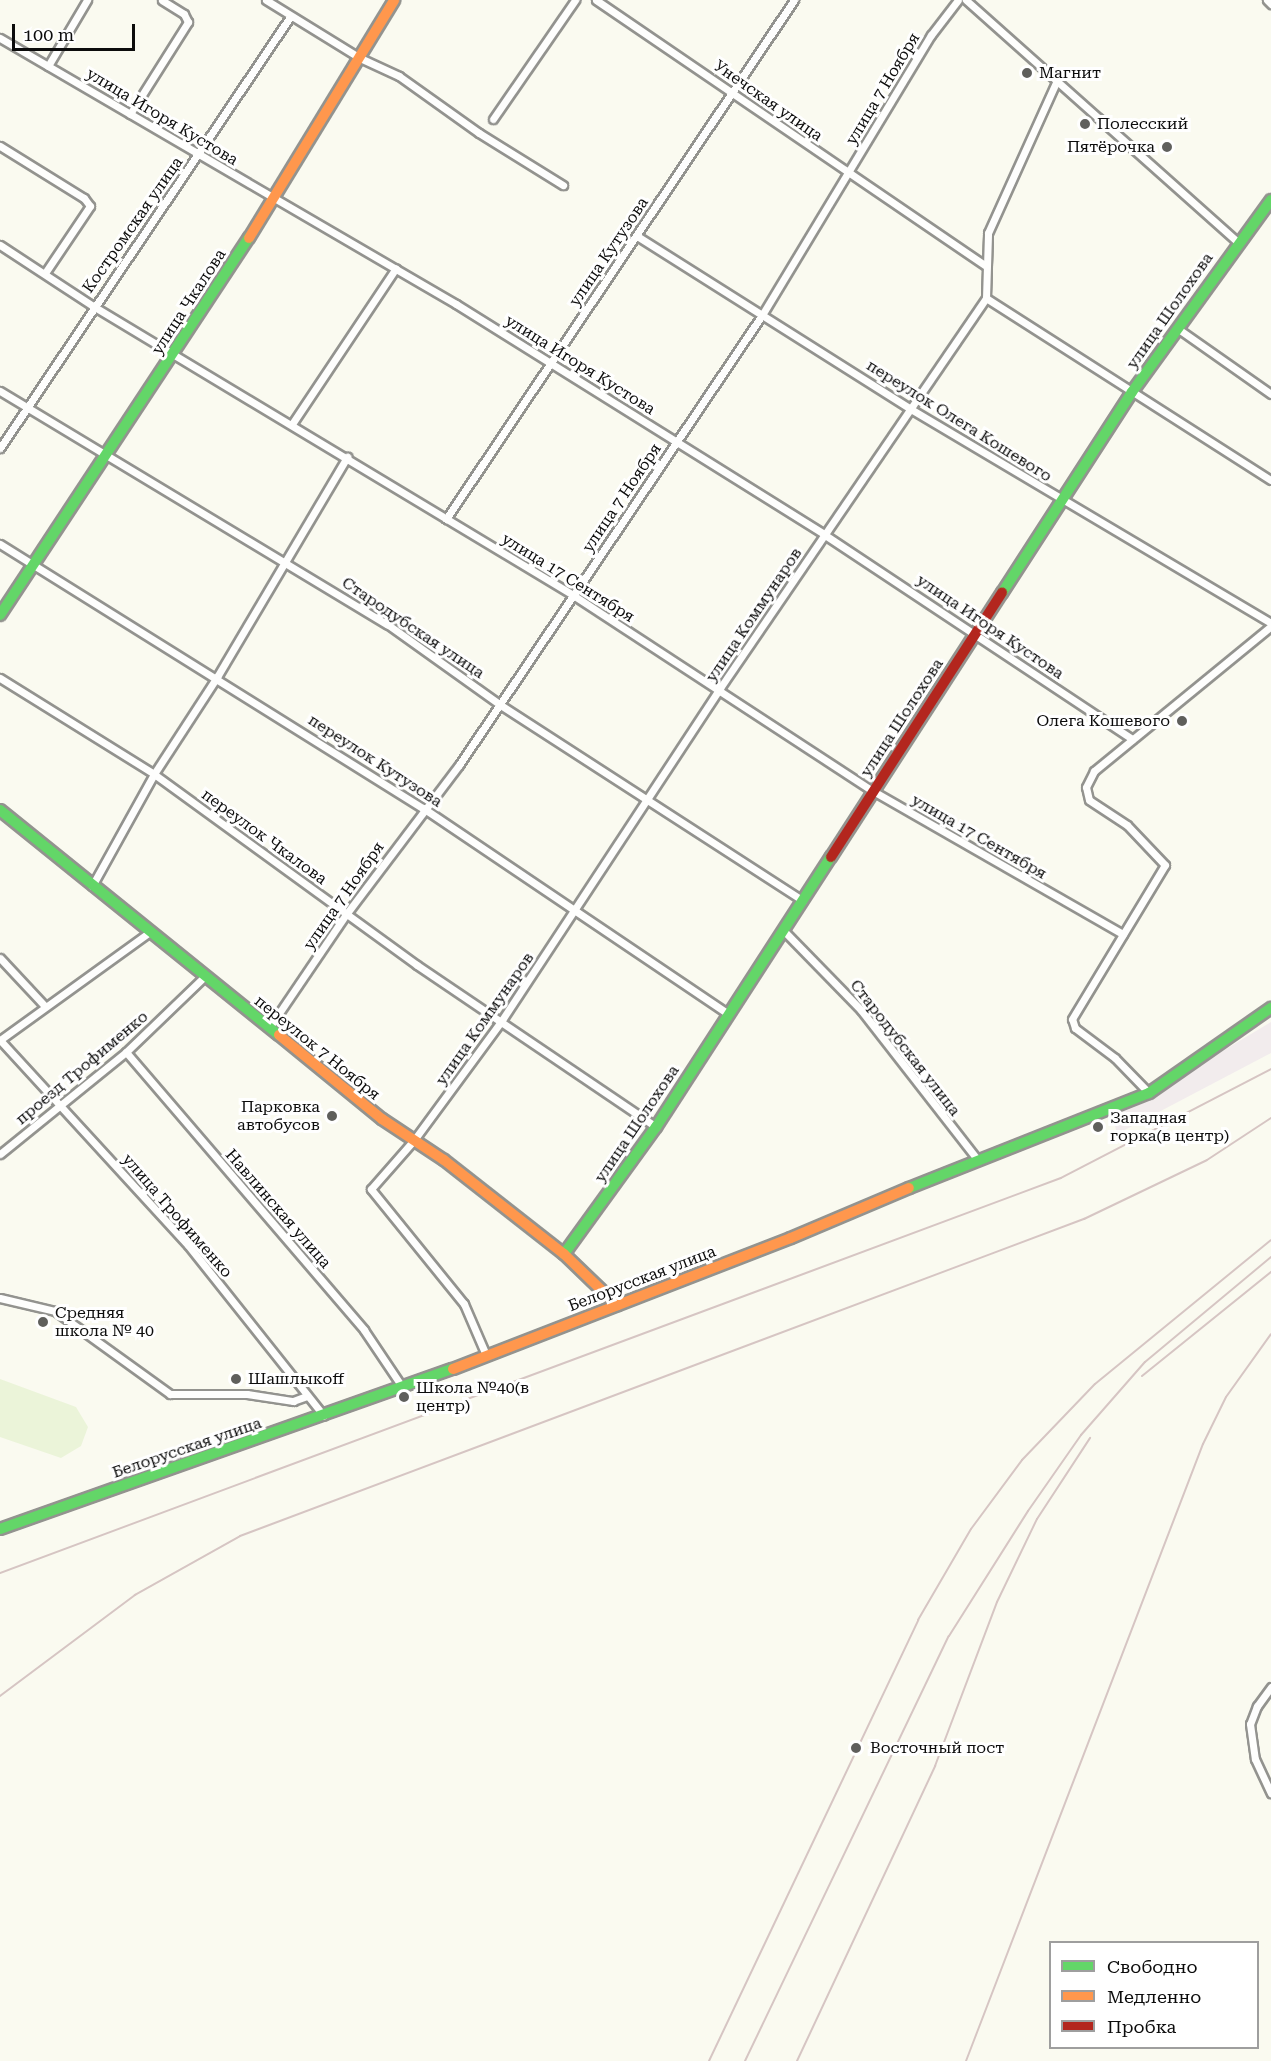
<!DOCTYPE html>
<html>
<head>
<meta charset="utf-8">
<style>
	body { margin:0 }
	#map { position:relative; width:1271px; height:2061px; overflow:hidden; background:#fafaf0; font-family:"Roboto Serif",serif }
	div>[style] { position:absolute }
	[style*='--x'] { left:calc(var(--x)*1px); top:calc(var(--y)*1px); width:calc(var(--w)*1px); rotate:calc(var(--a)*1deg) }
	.industrial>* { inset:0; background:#f2eced }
	.pitch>* { inset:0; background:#ebf4d9 }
	.roads { filter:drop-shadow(2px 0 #93938f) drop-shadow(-2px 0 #93938f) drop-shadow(0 2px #93938f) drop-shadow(0 -2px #93938f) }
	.street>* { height:7px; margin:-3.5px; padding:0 3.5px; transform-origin:3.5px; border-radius:3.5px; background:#fefefd }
	.fast>* { height:10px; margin:-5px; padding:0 5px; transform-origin:5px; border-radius:5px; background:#63d668 }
	.slow>* { height:10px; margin:-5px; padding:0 5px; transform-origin:5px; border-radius:5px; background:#ff974d }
	.jam>* { height:10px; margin:-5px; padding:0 5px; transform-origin:5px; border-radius:5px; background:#b3261e }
	.rail>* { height:2px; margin:-1px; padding:0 1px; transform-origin:1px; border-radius:1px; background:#d6c5c3 }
	.dots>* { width:16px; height:16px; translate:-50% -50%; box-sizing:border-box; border:3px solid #fff; border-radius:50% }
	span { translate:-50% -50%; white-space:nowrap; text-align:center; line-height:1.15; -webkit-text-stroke:6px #fff; paint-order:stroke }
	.poi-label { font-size:16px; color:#0c0c0c }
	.left { translate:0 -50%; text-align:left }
	.right { translate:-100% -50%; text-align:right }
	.street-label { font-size:16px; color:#0c0c0c }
	.legend { position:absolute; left:1049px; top:1941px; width:210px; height:108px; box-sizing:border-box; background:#fff; border:2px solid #9e9e9e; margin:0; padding:8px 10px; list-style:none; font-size:18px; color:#0c0c0c }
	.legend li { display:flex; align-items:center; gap:12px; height:30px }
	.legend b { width:30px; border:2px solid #9e9e9e }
	.scale { position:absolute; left:12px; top:24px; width:123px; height:27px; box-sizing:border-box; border:3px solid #0c0c0c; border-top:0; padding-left:8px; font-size:18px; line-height:21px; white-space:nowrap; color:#0c0c0c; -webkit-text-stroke:4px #fff; paint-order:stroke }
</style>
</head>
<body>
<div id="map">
	<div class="industrial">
		<i style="clip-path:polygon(1271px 1022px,1271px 1053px,1117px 1134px,1113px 1117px)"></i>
	</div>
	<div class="pitch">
		<i style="clip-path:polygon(0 1379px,76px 1407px,88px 1427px,81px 1446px,61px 1458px,0 1437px)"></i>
	</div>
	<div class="roads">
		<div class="street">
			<i style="--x:266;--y:0;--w:110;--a:31.7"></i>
			<i style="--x:360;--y:58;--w:43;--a:24.8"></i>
			<i style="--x:399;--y:76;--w:98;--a:35.5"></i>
			<i style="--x:479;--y:133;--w:99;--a:31.8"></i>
			<i style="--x:596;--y:0;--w:471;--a:34.3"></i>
			<i style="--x:966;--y:0;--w:364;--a:41.7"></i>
			<i style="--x:1267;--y:0;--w:6;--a:45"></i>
			<i style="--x:0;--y:38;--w:528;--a:30.26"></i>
			<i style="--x:456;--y:304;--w:435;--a:32"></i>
			<i style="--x:825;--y:535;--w:369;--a:33.6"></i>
			<i style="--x:48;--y:66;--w:77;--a:-59.4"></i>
			<i style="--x:130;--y:114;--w:109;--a:-57.8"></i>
			<i style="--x:188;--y:22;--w:9;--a:-117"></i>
			<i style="--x:184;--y:14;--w:26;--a:-148"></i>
			<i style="--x:493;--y:119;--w:145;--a:-55.4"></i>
			<i style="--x:0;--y:146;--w:99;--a:31.8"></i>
			<i style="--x:84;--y:198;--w:10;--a:53"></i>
			<i style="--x:90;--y:206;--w:81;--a:123.9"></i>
			<i style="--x:637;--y:236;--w:322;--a:32.3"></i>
			<i style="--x:909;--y:408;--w:421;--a:30.7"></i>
			<i style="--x:0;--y:245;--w:111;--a:33.3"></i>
			<i style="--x:93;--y:306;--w:560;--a:31.05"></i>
			<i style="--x:573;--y:595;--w:358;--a:33.2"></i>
			<i style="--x:873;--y:791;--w:288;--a:29.8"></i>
			<i style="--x:986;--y:298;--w:338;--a:32.6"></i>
			<i style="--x:1177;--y:328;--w:115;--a:35.1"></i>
			<i style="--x:0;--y:391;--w:452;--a:31.1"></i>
			<i style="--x:387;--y:624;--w:138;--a:35.5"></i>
			<i style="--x:499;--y:704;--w:362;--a:32.9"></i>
			<i style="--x:292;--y:424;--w:187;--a:-56.3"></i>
			<i style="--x:0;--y:448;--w:519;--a:-56.07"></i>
			<i style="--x:446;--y:519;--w:625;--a:-56.16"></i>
			<i style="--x:0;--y:544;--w:499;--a:32"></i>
			<i style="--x:423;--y:808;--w:367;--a:34"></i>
			<i style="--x:0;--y:678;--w:181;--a:31.9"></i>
			<i style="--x:154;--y:774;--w:325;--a:36"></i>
			<i style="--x:417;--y:965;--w:289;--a:34.1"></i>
			<i style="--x:92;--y:886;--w:128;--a:-61"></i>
			<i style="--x:154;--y:774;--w:116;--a:-57"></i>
			<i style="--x:217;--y:677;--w:256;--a:-59.4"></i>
			<i style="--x:784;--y:931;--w:110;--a:45.7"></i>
			<i style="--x:861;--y:1010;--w:189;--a:52.1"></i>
			<i style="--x:0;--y:958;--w:64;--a:46.9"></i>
			<i style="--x:269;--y:1028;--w:139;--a:-55.9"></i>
			<i style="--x:347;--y:913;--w:186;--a:-52.9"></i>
			<i style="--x:459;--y:765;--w:543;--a:-56.05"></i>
			<i style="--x:762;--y:315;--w:327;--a:-58.9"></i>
			<i style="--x:931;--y:35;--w:44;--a:-52.4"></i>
			<i style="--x:0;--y:1040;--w:278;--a:47.5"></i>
			<i style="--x:188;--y:1245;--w:218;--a:51.5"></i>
			<i style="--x:0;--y:1040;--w:185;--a:-35.8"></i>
			<i style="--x:126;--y:1052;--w:366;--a:49.4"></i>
			<i style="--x:364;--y:1330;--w:70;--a:56.1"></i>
			<i style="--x:1149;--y:1093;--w:49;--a:-134.2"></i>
			<i style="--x:1115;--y:1058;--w:50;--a:-143.1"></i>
			<i style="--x:1075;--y:1028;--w:9;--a:-108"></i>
			<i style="--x:1072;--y:1019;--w:180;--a:-58.9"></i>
			<i style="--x:1165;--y:865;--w:55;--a:-133.5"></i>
			<i style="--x:1127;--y:825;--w:45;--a:-146.7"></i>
			<i style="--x:1089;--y:800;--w:13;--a:-103"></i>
			<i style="--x:1086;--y:787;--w:18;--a:-63"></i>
			<i style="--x:1094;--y:771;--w:229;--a:-39.3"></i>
			<i style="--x:0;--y:1154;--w:162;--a:-39"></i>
			<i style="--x:126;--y:1052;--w:110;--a:-43.9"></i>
			<i style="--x:0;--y:1298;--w:57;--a:13.3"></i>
			<i style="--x:55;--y:1311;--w:142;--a:35.8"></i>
			<i style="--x:170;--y:1394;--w:77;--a:0"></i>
			<i style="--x:247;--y:1394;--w:47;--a:8.7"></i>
			<i style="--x:293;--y:1401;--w:15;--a:-20"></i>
			<i style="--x:486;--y:1355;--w:56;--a:-113.3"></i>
			<i style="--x:464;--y:1304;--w:148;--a:-129"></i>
			<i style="--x:371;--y:1189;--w:65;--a:-48.7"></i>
			<i style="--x:414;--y:1140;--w:149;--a:-53.7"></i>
			<i style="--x:502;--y:1020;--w:397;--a:-56.7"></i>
			<i style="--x:720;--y:688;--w:472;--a:-55.7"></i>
			<i style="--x:986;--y:298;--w:65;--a:-88.2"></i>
			<i style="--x:988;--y:233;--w:168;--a:-65.7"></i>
			<i style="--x:1271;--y:1687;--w:24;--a:126"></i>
			<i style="--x:1257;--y:1706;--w:19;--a:111"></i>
			<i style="--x:1250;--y:1724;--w:35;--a:82"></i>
			<i style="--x:1255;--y:1759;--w:38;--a:65"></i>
		</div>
		<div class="fast">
			<i style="--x:1002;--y:593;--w:239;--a:-57.1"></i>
			<i style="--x:1132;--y:392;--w:237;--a:-54.1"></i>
			<i style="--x:0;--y:615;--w:452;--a:-56.6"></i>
			<i style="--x:0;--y:810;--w:358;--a:38.9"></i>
			<i style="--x:909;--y:1188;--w:258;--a:-21.6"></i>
			<i style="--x:1149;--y:1093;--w:149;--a:-34.9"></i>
			<i style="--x:564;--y:1254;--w:157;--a:-54.1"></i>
			<i style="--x:656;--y:1127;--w:322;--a:-57.1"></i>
			<i style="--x:0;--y:1529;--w:480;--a:-19.5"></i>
		</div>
		<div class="slow">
			<i style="--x:249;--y:238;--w:279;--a:-58.6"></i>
			<i style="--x:279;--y:1035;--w:133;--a:39.2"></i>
			<i style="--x:382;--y:1119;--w:74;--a:33.5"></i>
			<i style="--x:444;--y:1160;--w:152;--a:38.1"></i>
			<i style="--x:564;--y:1254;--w:74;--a:43.9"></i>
			<i style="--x:453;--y:1369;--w:362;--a:-21.2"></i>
			<i style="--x:791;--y:1238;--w:128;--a:-23"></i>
		</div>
		<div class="jam">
			<i style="--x:831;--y:857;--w:315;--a:-57.1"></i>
		</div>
	</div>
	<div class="rail">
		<i style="--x:1142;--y:1376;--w:166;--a:-38.9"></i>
		<i style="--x:0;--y:1573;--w:1132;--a:-20.42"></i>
		<i style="--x:1061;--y:1178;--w:237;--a:-27.4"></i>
		<i style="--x:0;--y:1696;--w:169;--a:-36.8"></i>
		<i style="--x:135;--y:1595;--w:120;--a:-29.3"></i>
		<i style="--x:240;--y:1536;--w:902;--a:-20.59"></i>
		<i style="--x:1084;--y:1219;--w:136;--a:-25.6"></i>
		<i style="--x:1207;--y:1160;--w:77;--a:-33.3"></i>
		<i style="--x:709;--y:2061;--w:488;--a:-64.6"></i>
		<i style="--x:918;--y:1620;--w:105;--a:-59.8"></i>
		<i style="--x:971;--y:1529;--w:86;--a:-53.5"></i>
		<i style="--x:1022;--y:1460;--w:105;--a:-46.2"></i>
		<i style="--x:1095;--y:1384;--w:227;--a:-39.3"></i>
		<i style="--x:745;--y:2061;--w:471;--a:-64.4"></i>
		<i style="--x:949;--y:1636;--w:148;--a:-57.7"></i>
		<i style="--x:1028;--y:1511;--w:93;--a:-55.1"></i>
		<i style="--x:1081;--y:1435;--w:97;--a:-48.8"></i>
		<i style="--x:1145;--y:1362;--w:164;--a:-39.8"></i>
		<i style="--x:797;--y:2061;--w:326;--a:-64.9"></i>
		<i style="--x:935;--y:1766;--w:175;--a:-69.3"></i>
		<i style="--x:997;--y:1602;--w:92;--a:-64.3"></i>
		<i style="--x:1037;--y:1519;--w:97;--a:-56.8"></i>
		<i style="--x:966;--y:2061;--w:661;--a:-68.99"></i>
		<i style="--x:1203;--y:1444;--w:52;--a:-63.9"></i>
		<i style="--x:1226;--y:1397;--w:77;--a:-54.5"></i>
	</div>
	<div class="dots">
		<i style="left:1027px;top:73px;background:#5f5f5c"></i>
		<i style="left:1085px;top:124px;background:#5f5f5c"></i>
		<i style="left:1167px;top:147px;background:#5f5f5c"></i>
		<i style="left:1182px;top:721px;background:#5f5f5c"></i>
		<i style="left:332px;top:1116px;background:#5f5f5c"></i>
		<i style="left:1098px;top:1127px;background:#5f5f5c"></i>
		<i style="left:43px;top:1322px;background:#5f5f5c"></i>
		<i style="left:236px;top:1379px;background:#5f5f5c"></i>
		<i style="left:404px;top:1397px;background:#5f5f5c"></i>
		<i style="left:856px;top:1748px;background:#5f5f5c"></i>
	</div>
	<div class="poi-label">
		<span class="left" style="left:1039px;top:73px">Магнит</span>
		<span class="left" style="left:1097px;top:124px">Полесский</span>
		<span class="right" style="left:1155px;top:147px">Пятёрочка</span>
		<span class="right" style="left:1170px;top:721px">Олега Кошевого</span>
		<span class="right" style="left:320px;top:1116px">Парковка<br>автобусов</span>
		<span class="left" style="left:1110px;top:1127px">Западная<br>горка(в центр)</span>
		<span class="left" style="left:55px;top:1322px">Средняя<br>школа № 40</span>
		<span class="left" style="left:248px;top:1379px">Шашлыкоff</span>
		<span class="left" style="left:416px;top:1397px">Школа №40(в<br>центр)</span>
		<span class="left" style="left:870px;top:1748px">Восточный пост</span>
	</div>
	<div class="street-label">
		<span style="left:883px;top:89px;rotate:-59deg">улица 7 Ноября</span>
		<span style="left:768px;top:101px;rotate:35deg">Унечская улица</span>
		<span style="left:162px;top:117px;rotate:31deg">улица Игоря Кустова</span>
		<span style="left:133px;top:225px;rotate:-55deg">Костромская улица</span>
		<span style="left:609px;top:252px;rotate:-56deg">улица Кутузова</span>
		<span style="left:189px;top:302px;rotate:-57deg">улица Чкалова</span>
		<span style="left:1170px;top:311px;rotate:-55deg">улица Шолохова</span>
		<span style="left:580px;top:365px;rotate:32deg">улица Игоря Кустова</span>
		<span style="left:959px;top:421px;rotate:32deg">переулок Олега Кошевого</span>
		<span style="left:622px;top:498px;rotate:-56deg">улица 7 Ноября</span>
		<span style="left:568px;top:578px;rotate:32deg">улица 17 Сентября</span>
		<span style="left:754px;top:615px;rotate:-56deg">улица Коммунаров</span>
		<span style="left:990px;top:627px;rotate:34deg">улица Игоря Кустова</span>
		<span style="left:413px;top:628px;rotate:34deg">Стародубская улица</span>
		<span style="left:902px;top:718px;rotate:-57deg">улица Шолохова</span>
		<span style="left:375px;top:761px;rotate:33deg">переулок Кутузова</span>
		<span style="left:264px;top:837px;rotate:36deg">переулок Чкалова</span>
		<span style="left:979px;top:837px;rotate:30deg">улица 17 Сентября</span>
		<span style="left:344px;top:896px;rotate:-55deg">улица 7 Ноября</span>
		<span style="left:485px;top:1019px;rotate:-55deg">улица Коммунаров</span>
		<span style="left:317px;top:1048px;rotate:39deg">переулок 7 Ноября</span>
		<span style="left:905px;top:1048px;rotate:52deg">Стародубская улица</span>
		<span style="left:82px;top:1068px;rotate:-40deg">проезд Трофименко</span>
		<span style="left:637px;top:1124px;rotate:-56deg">улица Шолохова</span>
		<span style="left:278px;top:1209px;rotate:49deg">Навлинская улица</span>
		<span style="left:177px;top:1216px;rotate:49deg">улица Трофименко</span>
		<span style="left:642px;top:1279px;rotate:-21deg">Белорусская улица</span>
		<span style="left:187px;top:1448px;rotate:-19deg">Белорусская улица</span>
	</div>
	<ul class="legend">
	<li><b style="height:8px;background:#63d668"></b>Свободно</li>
	<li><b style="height:8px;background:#ff974d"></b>Медленно</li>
	<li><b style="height:8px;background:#b3261e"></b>Пробка</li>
	</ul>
	<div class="scale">100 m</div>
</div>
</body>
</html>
